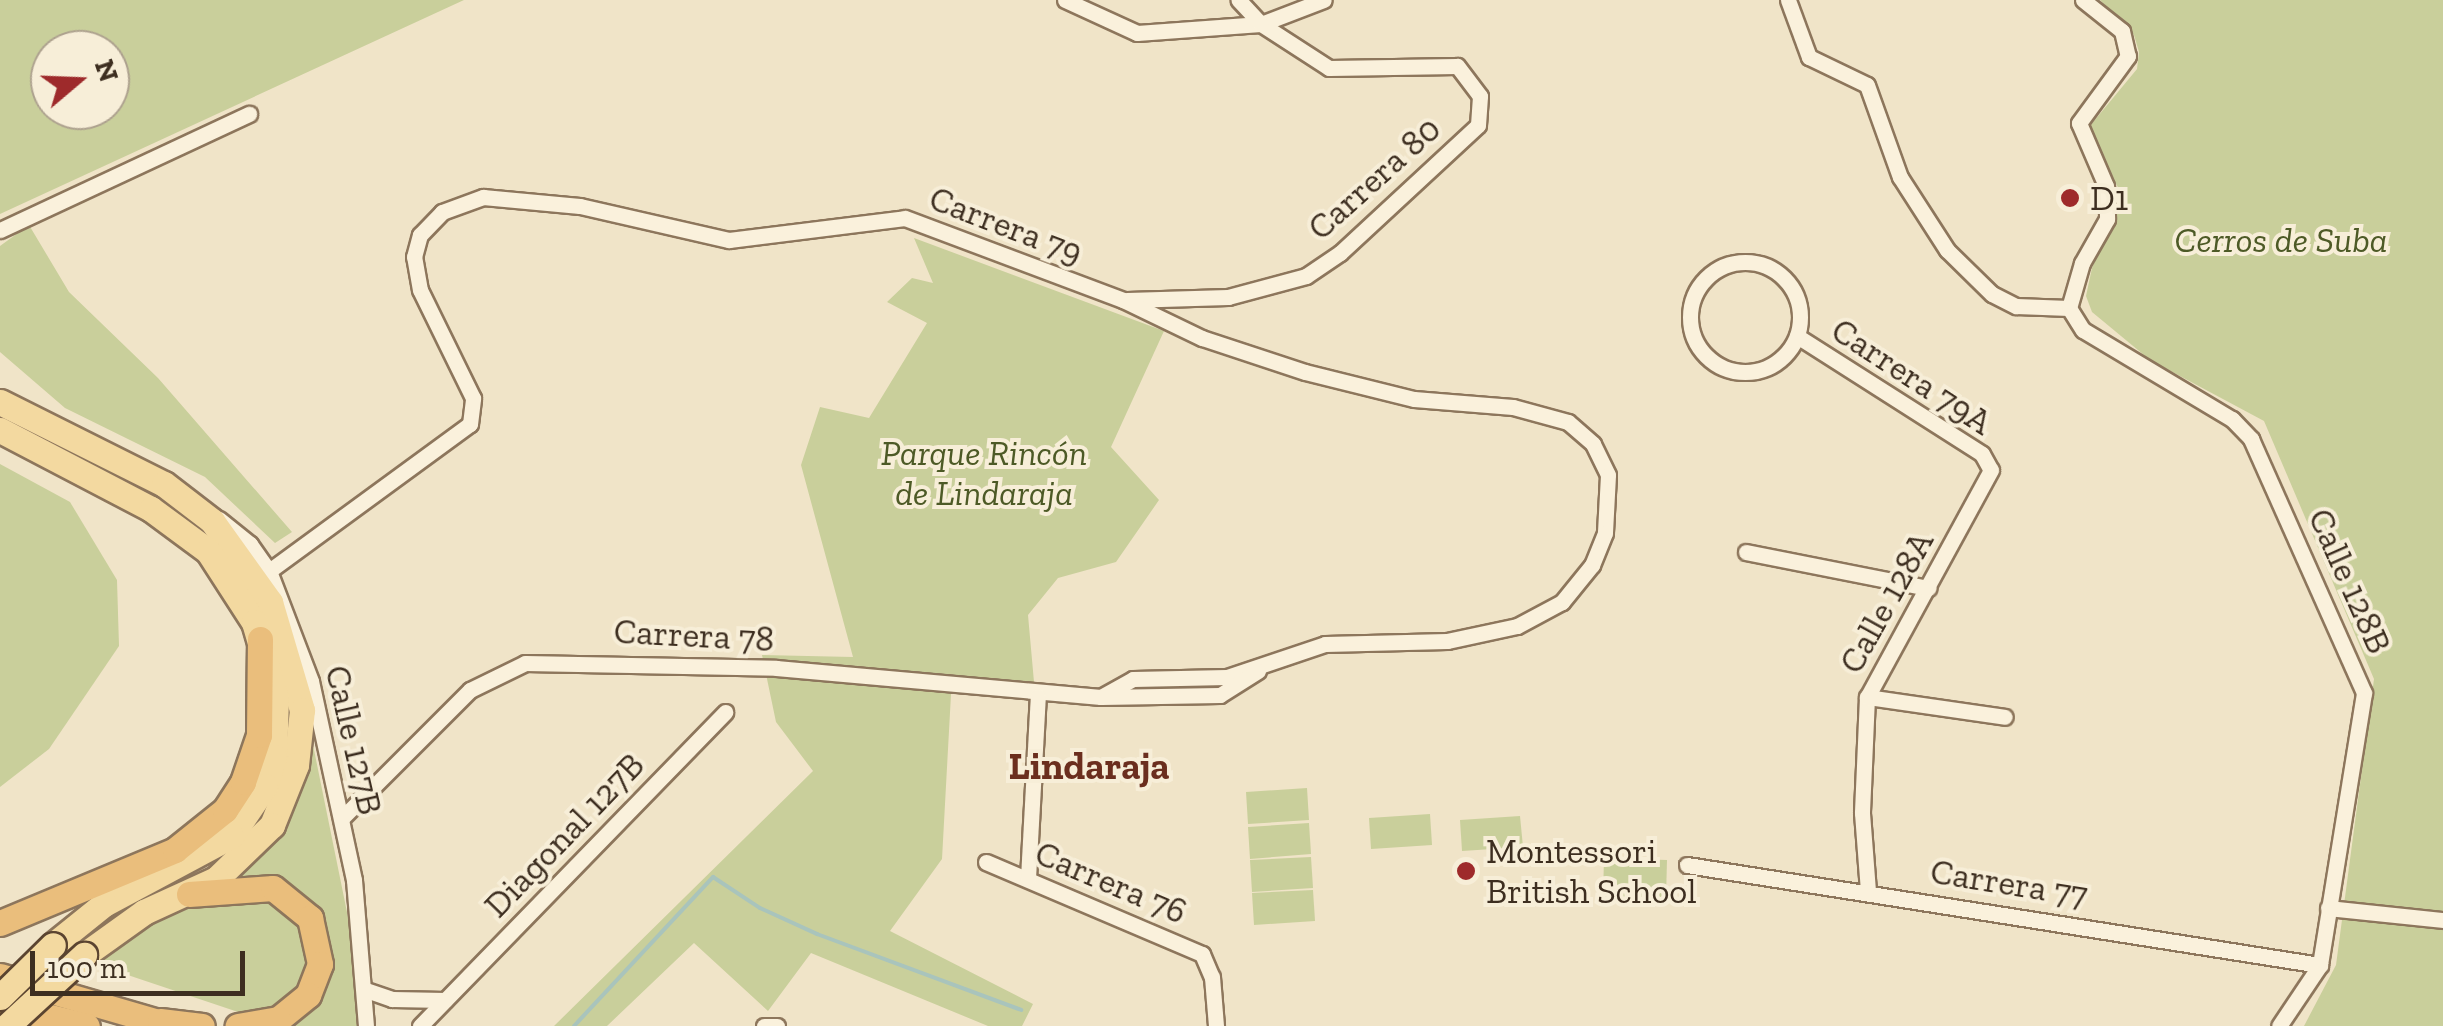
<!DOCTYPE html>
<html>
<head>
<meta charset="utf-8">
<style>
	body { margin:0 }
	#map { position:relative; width:2443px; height:1026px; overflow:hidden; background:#f0e4c8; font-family:"Zilla Slab",serif }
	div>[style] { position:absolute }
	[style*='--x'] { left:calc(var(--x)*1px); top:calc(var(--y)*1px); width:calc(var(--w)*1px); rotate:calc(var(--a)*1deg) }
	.green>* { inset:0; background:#c9cf9b }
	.stream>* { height:4px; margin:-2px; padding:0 2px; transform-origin:2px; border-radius:2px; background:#a9c4bc }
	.roads { filter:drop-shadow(2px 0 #8d765c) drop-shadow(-2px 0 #8d765c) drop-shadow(0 2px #8d765c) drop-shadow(0 -2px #8d765c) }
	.minor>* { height:15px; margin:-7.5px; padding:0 7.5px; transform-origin:7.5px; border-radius:7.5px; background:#faf1dc }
	.minor>.ring { margin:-7.5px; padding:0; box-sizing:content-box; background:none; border:15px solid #faf1dc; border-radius:50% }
	.primary>* { height:25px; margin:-12.5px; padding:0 12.5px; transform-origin:12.5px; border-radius:12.5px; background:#f3d9a0 }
	.trunk>* { height:25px; margin:-12.5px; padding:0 12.5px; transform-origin:12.5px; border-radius:12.5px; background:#eabe7c }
	.bridges { filter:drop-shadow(2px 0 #5b4430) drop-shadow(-2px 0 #5b4430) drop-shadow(0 2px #5b4430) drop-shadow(0 -2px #5b4430) }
	.primary-bridge>* { height:25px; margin:-12.5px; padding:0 12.5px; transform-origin:12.5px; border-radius:12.5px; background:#f3d9a0 }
	.dots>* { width:28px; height:28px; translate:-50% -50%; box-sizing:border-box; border:5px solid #f7eed8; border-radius:50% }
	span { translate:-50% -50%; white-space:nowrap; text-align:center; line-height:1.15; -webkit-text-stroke:8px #f7eed8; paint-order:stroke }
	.street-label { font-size:35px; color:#3d2e20 }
	.poi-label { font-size:35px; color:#3d2e20 }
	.left { translate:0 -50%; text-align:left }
	.park-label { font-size:35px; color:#4d5a26; font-style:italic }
	.neighbourhood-label { font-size:38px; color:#6b2e1e; font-weight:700 }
	.north { position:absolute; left:30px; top:30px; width:100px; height:100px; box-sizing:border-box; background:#f7eed8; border:2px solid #ada18e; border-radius:50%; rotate:71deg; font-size:28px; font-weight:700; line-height:40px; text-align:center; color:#3d2e20 }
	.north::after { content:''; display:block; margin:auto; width:35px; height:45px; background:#9e2a2b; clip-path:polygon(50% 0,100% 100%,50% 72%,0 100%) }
	.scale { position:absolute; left:30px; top:951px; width:215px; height:45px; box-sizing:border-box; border:5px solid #3d2e20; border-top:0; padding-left:12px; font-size:30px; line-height:35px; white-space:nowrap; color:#3d2e20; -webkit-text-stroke:8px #f7eed8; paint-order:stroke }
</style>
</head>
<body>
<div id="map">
	<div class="green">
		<i style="clip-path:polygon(evenodd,0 0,464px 0,0 214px,0 0,50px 50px,110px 50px,110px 110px,50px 110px,50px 50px)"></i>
		<i style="clip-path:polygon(2100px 0,2443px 0,2443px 1026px,2304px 1026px,2336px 965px,2374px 679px,2264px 421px,2150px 360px,2092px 312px,2086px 296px,2092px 268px,2123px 198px,2089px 127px,2137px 69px,2139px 52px,2134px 35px)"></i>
		<i style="clip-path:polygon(29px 225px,69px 292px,158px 378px,292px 532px,275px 543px,205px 477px,65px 408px,0 352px,0 246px)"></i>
		<i style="clip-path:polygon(914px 238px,1164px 331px,1111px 447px,1159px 500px,1116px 562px,1058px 578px,1028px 615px,1034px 682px,952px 676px,942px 859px,890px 931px,1033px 1004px,1022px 1026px,988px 1026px,811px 953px,768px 1011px,694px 943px,607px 1026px,554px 1026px,813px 771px,776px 722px,762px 655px,853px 657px,801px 465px,820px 407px,869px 418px,927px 323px,887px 302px,912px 278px,933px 283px)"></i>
		<i style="clip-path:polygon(0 464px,70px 502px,117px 580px,119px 646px,49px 749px,0 787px)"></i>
		<i style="clip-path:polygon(311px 735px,350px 927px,357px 1026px,282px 1026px,326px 945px,261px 879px,234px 877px)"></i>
		<i style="clip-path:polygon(1307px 788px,1309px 820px,1248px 824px,1246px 792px)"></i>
		<i style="clip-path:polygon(1430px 814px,1432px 845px,1371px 849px,1369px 818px)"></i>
		<i style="clip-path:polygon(1520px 816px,1523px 847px,1462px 851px,1460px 820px)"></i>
		<i style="clip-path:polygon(1309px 823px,1311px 854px,1250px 859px,1248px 827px)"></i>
		<i style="clip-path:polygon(1311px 857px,1313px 888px,1252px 892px,1250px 860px)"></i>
		<i style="clip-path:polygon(1604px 858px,1667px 860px,1666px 898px,1603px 896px)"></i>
		<i style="clip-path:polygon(1313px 890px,1315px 921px,1254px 925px,1252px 893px)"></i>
		<i style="clip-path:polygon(260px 894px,303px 923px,309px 976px,284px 1005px,250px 1016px,89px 962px,104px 944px,191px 903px)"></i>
	</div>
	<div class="stream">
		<i style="--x:574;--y:1026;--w:204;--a:-47"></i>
		<i style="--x:713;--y:877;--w:56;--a:33.4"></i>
		<i style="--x:760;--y:908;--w:63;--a:24.5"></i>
		<i style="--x:817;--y:934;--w:218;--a:20.4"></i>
	</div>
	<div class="roads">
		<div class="minor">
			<i style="--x:1065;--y:0;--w:79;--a:24.6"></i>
			<i style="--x:1137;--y:33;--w:124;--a:-4.2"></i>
			<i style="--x:1261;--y:24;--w:67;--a:-20.9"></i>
			<i style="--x:1788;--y:0;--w:61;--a:69.8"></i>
			<i style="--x:1809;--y:57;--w:64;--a:25.8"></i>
			<i style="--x:1867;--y:85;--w:98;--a:70.3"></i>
			<i style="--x:1900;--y:177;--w:87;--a:57.2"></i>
			<i style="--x:1947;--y:250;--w:63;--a:44.4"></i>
			<i style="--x:1992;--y:294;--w:27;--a:27"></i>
			<i style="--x:2016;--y:306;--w:53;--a:2.2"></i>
			<i style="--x:2083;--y:0;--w:50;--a:38.5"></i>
			<i style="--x:2122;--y:31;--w:26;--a:77"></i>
			<i style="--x:2128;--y:56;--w:83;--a:126.2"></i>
			<i style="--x:2079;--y:123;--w:69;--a:66.8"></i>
			<i style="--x:2106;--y:186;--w:33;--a:88"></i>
			<i style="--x:2107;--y:219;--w:51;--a:119.6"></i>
			<i style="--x:2082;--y:263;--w:47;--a:106.1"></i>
			<i style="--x:2069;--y:308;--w:26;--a:58"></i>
			<i style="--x:2083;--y:330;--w:174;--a:30.9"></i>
			<i style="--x:2232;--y:419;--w:28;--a:46"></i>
			<i style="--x:2251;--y:439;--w:278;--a:66"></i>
			<i style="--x:2364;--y:693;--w:276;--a:99.2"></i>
			<i style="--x:2320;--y:965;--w:73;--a:123.9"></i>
			<i style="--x:0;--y:230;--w:275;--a:-25"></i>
			<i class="ring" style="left:1690px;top:262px;width:95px;height:95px"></i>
			<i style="--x:1127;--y:300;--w:101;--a:-1.7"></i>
			<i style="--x:1228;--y:297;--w:81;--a:-15.1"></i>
			<i style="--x:1306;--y:276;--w:41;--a:-34.1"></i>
			<i style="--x:1340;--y:253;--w:188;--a:-42.8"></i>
			<i style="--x:1478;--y:125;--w:29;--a:-86"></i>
			<i style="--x:1480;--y:96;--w:38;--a:-127"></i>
			<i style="--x:1457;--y:66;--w:128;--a:179.1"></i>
			<i style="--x:1329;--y:68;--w:81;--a:-147.1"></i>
			<i style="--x:1261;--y:24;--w:33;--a:-133"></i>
			<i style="--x:1797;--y:336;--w:219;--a:32.5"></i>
			<i style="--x:1982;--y:454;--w:18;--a:61"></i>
			<i style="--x:1991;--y:470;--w:259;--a:118.6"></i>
			<i style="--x:1867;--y:697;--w:116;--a:92.5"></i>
			<i style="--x:1862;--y:813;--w:78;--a:85.6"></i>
			<i style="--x:219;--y:519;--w:40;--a:39"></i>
			<i style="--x:250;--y:544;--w:33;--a:55"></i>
			<i style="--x:269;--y:571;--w:118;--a:69.1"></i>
			<i style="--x:311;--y:681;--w:204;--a:77.8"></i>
			<i style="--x:354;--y:880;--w:146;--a:85.3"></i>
			<i style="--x:1746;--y:552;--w:186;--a:11.2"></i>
			<i style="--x:269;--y:571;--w:249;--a:-36.2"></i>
			<i style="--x:470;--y:424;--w:26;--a:-83"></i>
			<i style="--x:473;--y:398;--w:120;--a:-116.1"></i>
			<i style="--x:420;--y:290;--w:34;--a:-100"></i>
			<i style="--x:414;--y:257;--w:23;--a:-75"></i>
			<i style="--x:420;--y:235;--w:32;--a:-46"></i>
			<i style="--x:442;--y:212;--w:44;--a:-20.1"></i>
			<i style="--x:483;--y:197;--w:97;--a:5.3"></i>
			<i style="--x:580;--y:206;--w:153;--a:12.9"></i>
			<i style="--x:729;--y:240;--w:177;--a:-7.1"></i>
			<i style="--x:905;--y:218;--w:233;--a:20.6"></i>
			<i style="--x:1123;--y:300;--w:88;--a:25.7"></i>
			<i style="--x:1202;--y:338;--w:108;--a:18.3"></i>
			<i style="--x:1305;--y:372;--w:112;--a:13.9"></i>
			<i style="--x:1414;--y:399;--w:99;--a:4.6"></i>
			<i style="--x:1513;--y:407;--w:57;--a:15.3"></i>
			<i style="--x:1568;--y:422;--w:33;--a:41"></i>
			<i style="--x:1593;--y:444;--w:34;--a:64"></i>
			<i style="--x:1608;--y:475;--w:58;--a:93"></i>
			<i style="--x:1605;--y:533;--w:35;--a:112"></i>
			<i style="--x:1592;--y:565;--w:48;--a:129"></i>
			<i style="--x:1562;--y:602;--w:51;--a:151.9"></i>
			<i style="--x:1517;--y:626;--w:72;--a:167.9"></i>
			<i style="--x:1447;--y:641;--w:122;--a:178.6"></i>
			<i style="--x:1325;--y:644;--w:103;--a:161.4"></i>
			<i style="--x:1227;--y:677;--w:94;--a:178.8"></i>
			<i style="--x:1133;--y:679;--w:37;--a:151"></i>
			<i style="--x:1867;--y:697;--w:139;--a:8.2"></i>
			<i style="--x:342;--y:818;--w:181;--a:-45"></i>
			<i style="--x:470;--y:690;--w:61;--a:-26.1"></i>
			<i style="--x:525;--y:663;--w:251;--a:1.1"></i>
			<i style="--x:776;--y:668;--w:326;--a:5.1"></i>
			<i style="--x:1101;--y:697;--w:119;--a:-1"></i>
			<i style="--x:1220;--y:695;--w:45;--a:-32.3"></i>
			<i style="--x:986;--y:862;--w:235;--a:23.1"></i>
			<i style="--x:1202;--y:954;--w:25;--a:67"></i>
			<i style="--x:1212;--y:977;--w:49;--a:85.3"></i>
			<i style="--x:1687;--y:865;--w:641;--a:8.98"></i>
			<i style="--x:1028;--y:878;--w:182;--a:-86.9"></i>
			<i style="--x:2328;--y:908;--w:116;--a:6"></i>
			<i style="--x:366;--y:990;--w:28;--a:19"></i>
			<i style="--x:392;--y:999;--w:53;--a:1.1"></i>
			<i style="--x:420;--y:1026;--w:438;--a:-45.8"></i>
			<i style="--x:764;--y:1026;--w:13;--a:0"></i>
		</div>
		<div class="primary">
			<i style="--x:0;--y:402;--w:183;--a:26.6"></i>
			<i style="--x:164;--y:484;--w:61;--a:37.6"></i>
			<i style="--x:212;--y:521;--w:100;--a:54.4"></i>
			<i style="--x:270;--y:602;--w:113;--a:73.5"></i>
			<i style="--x:302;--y:710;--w:55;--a:96.2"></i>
			<i style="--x:296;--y:765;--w:65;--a:111.8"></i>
			<i style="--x:272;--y:825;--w:78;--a:136"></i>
			<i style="--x:216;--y:879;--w:79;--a:155.4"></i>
			<i style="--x:144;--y:912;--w:74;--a:144.4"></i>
			<i style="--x:0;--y:430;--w:170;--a:27.6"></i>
			<i style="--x:151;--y:509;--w:71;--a:36.4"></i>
			<i style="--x:208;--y:551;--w:85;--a:57.1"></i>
			<i style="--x:254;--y:622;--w:79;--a:73.9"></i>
			<i style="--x:276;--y:698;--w:59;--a:91.9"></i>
			<i style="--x:274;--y:757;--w:30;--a:107"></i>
			<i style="--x:265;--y:786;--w:60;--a:124.2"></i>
			<i style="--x:231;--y:836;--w:144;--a:151.8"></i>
			<i style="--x:104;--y:904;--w:65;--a:141.2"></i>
		</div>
		<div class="trunk">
			<i style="--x:189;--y:894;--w:84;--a:-4.1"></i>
			<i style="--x:273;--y:888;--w:48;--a:39"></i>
			<i style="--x:310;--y:918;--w:47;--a:77.7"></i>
			<i style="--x:320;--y:964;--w:33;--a:111"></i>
			<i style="--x:308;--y:995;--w:38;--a:141"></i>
			<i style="--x:278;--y:1019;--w:41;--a:170.1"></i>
			<i style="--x:0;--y:923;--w:190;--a:-22.6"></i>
			<i style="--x:175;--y:850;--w:64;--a:-38.7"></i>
			<i style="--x:225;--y:810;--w:33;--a:-57"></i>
			<i style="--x:243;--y:782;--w:50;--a:-71.2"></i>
			<i style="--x:259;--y:735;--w:96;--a:-89.4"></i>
			<i style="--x:0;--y:976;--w:179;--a:16.2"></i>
			<i style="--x:9;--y:1007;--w:80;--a:13.7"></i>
			<i style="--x:160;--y:1021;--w:42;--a:6.8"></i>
		</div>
	</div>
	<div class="bridges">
		<div class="primary-bridge">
			<i style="--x:0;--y:997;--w:74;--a:-44.5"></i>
			<i style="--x:7;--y:1026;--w:105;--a:-42.7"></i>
		</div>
	</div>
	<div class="dots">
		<i style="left:2070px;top:198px;background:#9e2a2b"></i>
		<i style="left:1466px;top:871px;background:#9e2a2b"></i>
	</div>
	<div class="street-label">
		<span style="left:1374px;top:178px;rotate:-42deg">Carrera 80</span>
		<span style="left:1006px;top:225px;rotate:21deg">Carrera 79</span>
		<span style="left:1912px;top:376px;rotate:33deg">Carrera 79A</span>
		<span style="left:2350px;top:581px;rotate:66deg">Calle 128B</span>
		<span style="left:1886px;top:602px;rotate:-61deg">Calle 128A</span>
		<span style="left:694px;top:635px;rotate:3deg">Carrera 78</span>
		<span style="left:354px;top:740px;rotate:77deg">Calle 127B</span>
		<span style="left:564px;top:835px;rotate:-46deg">Diagonal 127B</span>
		<span style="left:1111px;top:882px;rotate:23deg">Carrera 76</span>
		<span style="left:2009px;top:883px;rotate:9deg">Carrera 77</span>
	</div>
	<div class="poi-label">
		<span class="left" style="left:2090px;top:198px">D1</span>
		<span class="left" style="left:1486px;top:871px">Montessori<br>British School</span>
	</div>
	<div class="park-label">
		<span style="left:2281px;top:240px">Cerros de Suba</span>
		<span style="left:984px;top:473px">Parque Rincón<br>de Lindaraja</span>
	</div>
	<div class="neighbourhood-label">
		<span style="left:1089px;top:767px">Lindaraja</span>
	</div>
	<div class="north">N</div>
	<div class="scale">100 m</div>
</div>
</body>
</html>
